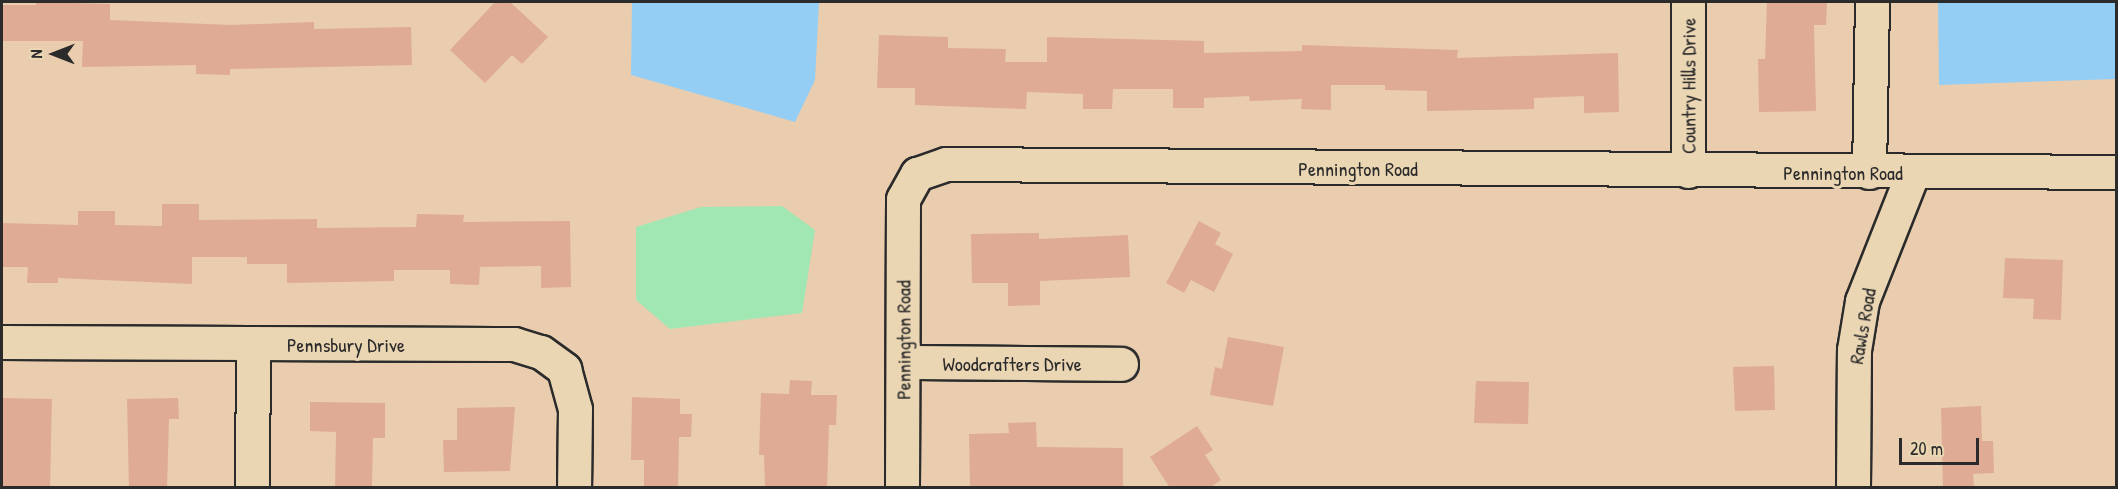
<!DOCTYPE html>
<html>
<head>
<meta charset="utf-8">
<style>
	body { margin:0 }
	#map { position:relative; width:2118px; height:489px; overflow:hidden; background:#e9cdae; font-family:"Patrick Hand",sans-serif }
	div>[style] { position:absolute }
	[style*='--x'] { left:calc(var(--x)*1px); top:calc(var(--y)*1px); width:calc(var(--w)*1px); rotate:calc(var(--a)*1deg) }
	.green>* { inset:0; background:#a0e7b3 }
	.water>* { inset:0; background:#95cef5 }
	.building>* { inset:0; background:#dfab94 }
	.roads { filter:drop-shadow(2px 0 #2b2b2b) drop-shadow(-2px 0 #2b2b2b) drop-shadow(0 2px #2b2b2b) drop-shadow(0 -2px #2b2b2b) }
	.minor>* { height:33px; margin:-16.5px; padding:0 16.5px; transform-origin:16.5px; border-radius:16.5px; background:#ebd6b4 }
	span { translate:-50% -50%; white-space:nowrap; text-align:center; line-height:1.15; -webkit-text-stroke:6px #ebd6b4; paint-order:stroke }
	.street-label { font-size:20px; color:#2b2b2b }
	.frame { position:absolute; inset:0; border:3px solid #2b2b2b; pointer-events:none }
	.north { position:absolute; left:24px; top:24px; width:60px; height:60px; -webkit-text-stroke:4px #ebd6b4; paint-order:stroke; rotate:270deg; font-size:16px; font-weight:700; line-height:24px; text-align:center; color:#2b2b2b }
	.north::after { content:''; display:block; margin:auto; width:21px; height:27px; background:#2b2b2b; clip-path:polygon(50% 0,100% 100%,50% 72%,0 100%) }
	.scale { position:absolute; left:1899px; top:438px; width:80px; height:27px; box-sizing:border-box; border:3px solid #2b2b2b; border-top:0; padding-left:8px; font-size:18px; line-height:21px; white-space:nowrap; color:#2b2b2b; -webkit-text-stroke:4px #ebd6b4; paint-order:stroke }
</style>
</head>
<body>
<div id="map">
	<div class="green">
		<i style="clip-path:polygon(782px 206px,815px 230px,802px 313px,670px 329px,636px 300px,636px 227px,701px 207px)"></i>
	</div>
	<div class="water">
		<i style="clip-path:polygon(632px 2px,819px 2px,815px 80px,795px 122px,631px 75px)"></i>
		<i style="clip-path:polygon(1938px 2px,2116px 2px,2116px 79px,1939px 85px)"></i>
	</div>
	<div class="building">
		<i style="clip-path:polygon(36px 2px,110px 4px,110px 20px,231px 25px,314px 22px,314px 29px,411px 27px,412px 65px,230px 69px,230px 75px,196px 74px,196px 65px,82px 67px,83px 41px,2px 41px,2px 5px,36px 5px)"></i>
		<i style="clip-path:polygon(495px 2px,510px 2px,548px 37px,522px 64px,512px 55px,485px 83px,450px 50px)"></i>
		<i style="clip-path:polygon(1767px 2px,1827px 2px,1826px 25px,1814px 25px,1816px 111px,1759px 112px,1758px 59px,1765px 59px)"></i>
		<i style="clip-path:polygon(879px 35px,948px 37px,948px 48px,1006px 49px,1005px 62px,1047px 62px,1047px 37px,1204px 41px,1204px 53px,1302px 51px,1302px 45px,1458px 50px,1457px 58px,1618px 53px,1619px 112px,1584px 113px,1584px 96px,1534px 98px,1534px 109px,1427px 111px,1427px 91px,1385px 90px,1385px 85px,1331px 85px,1331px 110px,1301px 109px,1302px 99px,1250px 101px,1249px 96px,1204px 98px,1204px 108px,1173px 108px,1173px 89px,1113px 89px,1112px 109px,1083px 109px,1083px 94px,1027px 92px,1026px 109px,915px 105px,915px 88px,877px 88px)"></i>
		<i style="clip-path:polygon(162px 204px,199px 204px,199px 220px,317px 219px,317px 228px,416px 227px,417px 214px,464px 215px,463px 222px,570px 221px,571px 287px,541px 288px,541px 266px,480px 267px,479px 285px,450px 284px,450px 270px,394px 270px,394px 281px,287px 283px,287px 264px,247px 264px,247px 257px,192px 257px,192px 284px,58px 278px,58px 283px,27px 283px,28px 267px,2px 267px,2px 223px,78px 225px,78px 211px,115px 211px,115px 225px,162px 226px)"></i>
		<i style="clip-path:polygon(1199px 221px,1221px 233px,1215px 244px,1233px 254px,1214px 292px,1191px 280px,1184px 293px,1166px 283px)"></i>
		<i style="clip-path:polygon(1039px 233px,1039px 239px,1128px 235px,1130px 277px,1040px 281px,1040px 305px,1008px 306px,1008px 283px,972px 283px,971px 234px)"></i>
		<i style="clip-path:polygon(2005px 258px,2063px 260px,2061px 320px,2033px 319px,2034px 299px,2003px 298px)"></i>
		<i style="clip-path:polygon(1228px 337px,1284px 347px,1273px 406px,1210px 395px,1215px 367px,1222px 369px)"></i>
		<i style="clip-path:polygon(1774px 366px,1775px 410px,1735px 411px,1733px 367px)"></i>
		<i style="clip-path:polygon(790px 380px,812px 381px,811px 395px,837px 395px,836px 425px,829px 425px,827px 488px,765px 488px,764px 455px,759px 455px,761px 393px,789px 394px)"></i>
		<i style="clip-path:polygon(1476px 381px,1529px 382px,1528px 424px,1474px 423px)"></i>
		<i style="clip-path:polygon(632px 397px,680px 399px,680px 414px,692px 414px,691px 437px,679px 437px,678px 488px,644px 488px,644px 460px,631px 460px)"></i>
		<i style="clip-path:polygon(2px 398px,52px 399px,50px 488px,3px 488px)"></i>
		<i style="clip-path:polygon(178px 398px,179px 419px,169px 419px,167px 488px,129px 488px,127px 399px)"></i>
		<i style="clip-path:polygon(310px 402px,385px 403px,385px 438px,373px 438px,372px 488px,335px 488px,336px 432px,310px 431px)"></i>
		<i style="clip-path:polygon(1981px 406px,1982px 441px,1993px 441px,1994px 473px,1973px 474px,1974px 488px,1943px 488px,1941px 408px)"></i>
		<i style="clip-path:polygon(515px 407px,510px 471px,444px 472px,443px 440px,457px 440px,457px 408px)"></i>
		<i style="clip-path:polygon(1036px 422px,1037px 447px,1123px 448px,1123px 488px,970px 486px,969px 434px,1009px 433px,1008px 423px)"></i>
		<i style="clip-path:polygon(1197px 426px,1213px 450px,1205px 455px,1221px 480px,1209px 488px,1170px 488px,1150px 457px)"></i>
	</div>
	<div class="roads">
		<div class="minor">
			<i style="--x:1688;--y:2;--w:169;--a:90"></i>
			<i style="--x:1869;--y:172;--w:170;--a:-89"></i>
			<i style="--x:2;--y:342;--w:512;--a:0.22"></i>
			<i style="--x:514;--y:344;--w:28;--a:17"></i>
			<i style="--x:541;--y:352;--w:29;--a:36"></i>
			<i style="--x:564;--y:369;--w:41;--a:74.6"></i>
			<i style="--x:575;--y:409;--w:79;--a:90.7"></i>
			<i style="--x:903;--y:362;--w:218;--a:0.5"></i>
			<i style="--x:252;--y:488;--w:144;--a:-89.6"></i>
			<i style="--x:902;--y:488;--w:289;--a:-89.8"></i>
			<i style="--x:903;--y:199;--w:29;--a:-61"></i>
			<i style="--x:917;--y:174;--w:31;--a:-19"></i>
			<i style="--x:946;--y:164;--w:1170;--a:0.39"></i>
			<i style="--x:1853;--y:488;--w:138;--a:-89.6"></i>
			<i style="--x:1854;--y:350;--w:50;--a:-80.7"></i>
			<i style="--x:1862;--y:301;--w:139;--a:-68.4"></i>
		</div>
	</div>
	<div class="street-label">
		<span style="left:1688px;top:86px;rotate:-90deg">Country Hills Drive</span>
		<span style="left:1358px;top:168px">Pennington Road</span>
		<span style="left:1843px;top:172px">Pennington Road</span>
		<span style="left:1862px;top:326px;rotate:-80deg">Rawls Road</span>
		<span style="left:903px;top:340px;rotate:-90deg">Pennington Road</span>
		<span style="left:346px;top:344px">Pennsbury Drive</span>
		<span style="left:1012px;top:363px">Woodcrafters Drive</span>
	</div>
	<div class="frame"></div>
	<div class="north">N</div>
	<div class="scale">20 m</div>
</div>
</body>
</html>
